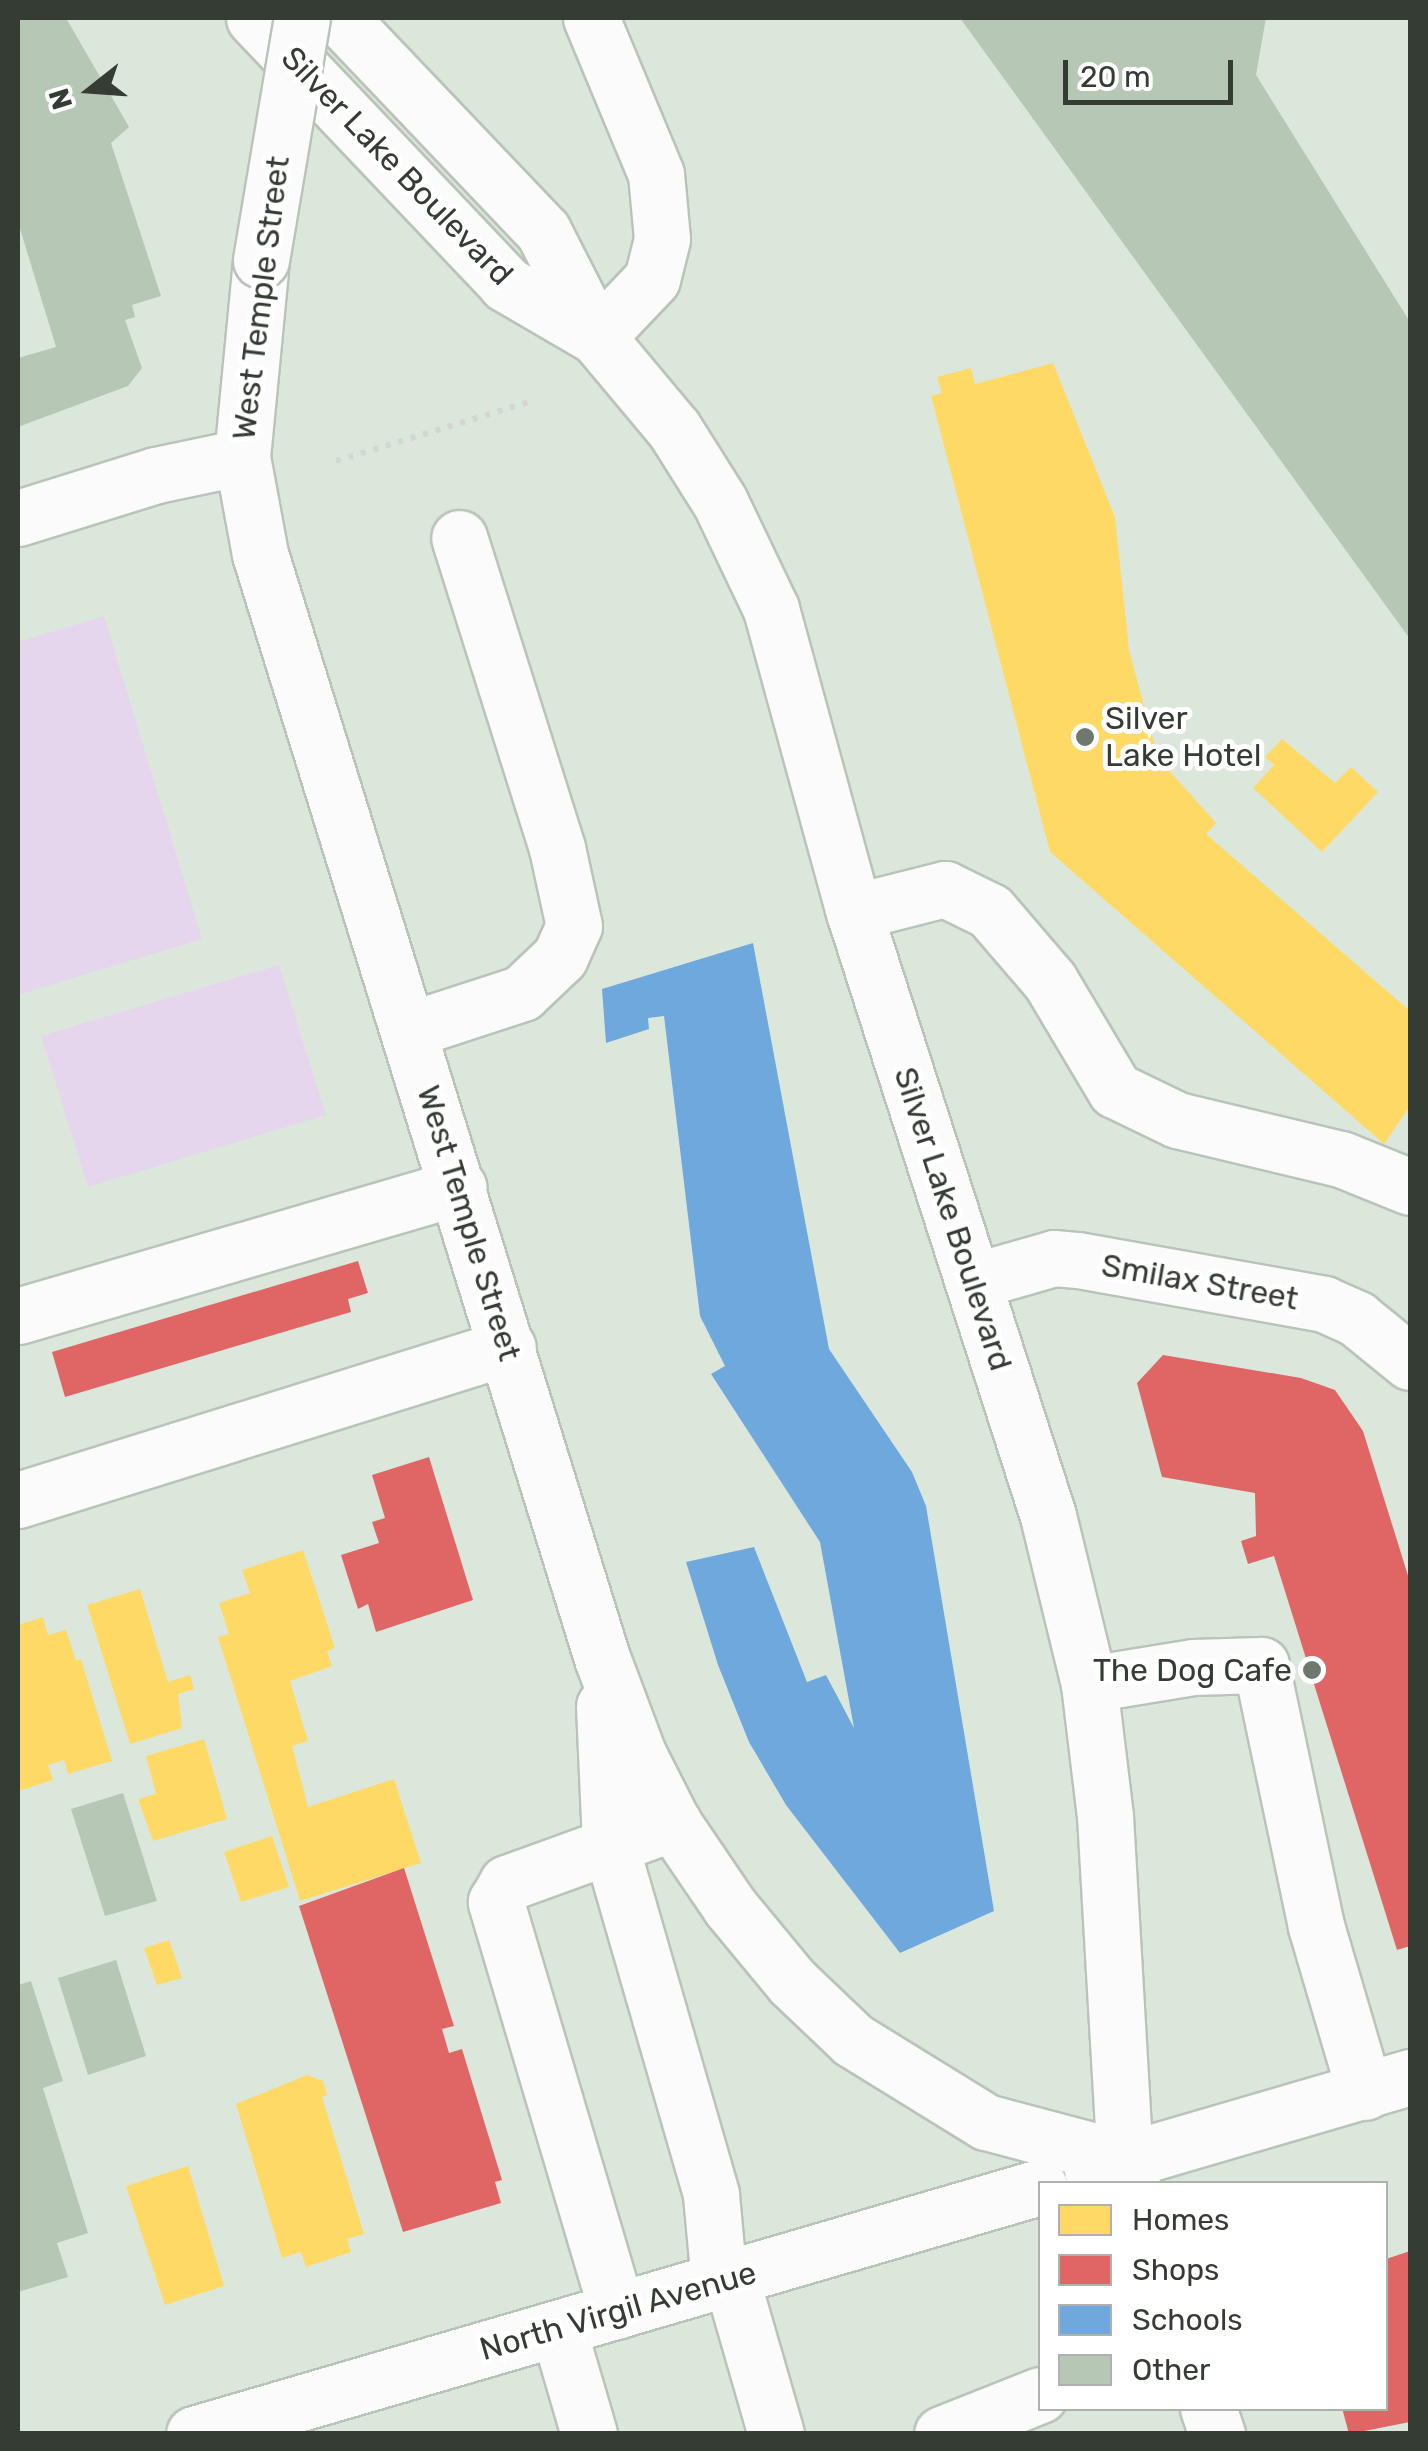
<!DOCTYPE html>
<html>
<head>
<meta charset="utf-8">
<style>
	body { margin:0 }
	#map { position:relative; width:1428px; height:2451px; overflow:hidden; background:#dce7dc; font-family:Rubik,sans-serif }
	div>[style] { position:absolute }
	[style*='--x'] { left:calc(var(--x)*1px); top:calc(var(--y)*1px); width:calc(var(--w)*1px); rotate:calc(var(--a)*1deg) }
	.green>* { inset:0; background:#e5d6ed }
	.homes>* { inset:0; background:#ffd966 }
	.shops>* { inset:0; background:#e06666 }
	.schools>* { inset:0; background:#6fa8dc }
	.building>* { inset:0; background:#b6c7b6 }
	.path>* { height:6px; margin-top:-3px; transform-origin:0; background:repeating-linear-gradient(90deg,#d3d6d3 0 5px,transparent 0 13px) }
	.roads { filter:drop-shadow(2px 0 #bac3ba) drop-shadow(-2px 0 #bac3ba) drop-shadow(0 2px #bac3ba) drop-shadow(0 -2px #bac3ba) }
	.minor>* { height:55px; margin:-27.5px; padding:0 27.5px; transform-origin:27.5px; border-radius:27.5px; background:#fafbfa }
	.major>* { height:55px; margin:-27.5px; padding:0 27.5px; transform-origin:27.5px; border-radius:27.5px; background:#fafbfa }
	.bridges { filter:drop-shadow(2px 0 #bac3ba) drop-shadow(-2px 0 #bac3ba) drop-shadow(0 2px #bac3ba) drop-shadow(0 -2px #bac3ba) }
	.major-bridge>* { height:55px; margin:-27.5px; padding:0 27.5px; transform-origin:27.5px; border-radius:27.5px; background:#fafbfa }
	.dots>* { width:28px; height:28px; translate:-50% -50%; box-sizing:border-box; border:5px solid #fff; border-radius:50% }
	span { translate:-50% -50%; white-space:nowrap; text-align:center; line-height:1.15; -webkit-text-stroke:10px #fff; paint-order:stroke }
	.street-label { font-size:32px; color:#343c34 }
	.poi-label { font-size:32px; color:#343c34 }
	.left { translate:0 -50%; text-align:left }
	.right { translate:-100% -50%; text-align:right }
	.frame { position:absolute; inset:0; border:20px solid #343c34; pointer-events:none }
	.legend { position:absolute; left:1038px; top:2181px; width:350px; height:230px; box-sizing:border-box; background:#fff; border:2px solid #aeb1ae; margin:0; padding:12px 18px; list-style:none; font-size:30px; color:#343c34 }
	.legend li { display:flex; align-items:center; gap:20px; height:50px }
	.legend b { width:50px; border:2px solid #aeb1ae }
	.north { position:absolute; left:40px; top:40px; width:100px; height:100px; -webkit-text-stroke:8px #fff; paint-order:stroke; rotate:253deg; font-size:28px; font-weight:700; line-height:40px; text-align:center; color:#343c34 }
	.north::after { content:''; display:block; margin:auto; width:35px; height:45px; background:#343c34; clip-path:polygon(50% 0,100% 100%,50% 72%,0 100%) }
	.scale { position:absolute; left:1063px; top:60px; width:170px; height:45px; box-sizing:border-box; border:5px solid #343c34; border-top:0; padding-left:12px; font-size:30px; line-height:35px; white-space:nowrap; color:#343c34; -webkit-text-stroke:8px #fff; paint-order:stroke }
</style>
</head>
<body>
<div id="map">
	<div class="green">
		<i style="clip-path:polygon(104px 616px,202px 939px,18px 995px,18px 642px)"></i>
		<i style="clip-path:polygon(279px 965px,326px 1115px,88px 1187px,41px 1036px)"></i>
	</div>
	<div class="homes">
		<i style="clip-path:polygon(1053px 363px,1115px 517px,1129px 650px,1158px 758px,1216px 823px,1206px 834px,1410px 1011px,1410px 1106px,1384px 1144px,1050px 852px,931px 396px,942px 393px,937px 377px,971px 368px,975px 384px)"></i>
		<i style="clip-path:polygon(1282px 739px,1335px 783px,1351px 767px,1378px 792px,1322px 852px,1253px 788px,1274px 765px,1265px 757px)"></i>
		<i style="clip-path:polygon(303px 1550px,335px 1648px,327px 1651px,332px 1666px,290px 1681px,308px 1741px,292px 1746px,308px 1807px,394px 1779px,421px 1863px,300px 1901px,218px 1637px,229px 1634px,219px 1603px,250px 1593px,242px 1570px)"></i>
		<i style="clip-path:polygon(140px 1589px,168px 1682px,190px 1675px,194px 1689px,178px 1694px,182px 1728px,130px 1744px,87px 1605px)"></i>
		<i style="clip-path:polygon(43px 1617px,48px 1635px,66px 1630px,76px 1661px,81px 1659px,112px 1761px,68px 1774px,64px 1760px,48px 1765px,53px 1780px,18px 1791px,18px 1625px)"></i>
		<i style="clip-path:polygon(204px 1739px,227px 1819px,153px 1841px,138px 1799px,156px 1794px,146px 1756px)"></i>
		<i style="clip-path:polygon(272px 1836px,289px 1887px,241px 1902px,224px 1852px)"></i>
		<i style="clip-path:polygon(169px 1940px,182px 1978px,157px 1985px,144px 1948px)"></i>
		<i style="clip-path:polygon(307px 2075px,323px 2081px,327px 2095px,322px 2097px,364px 2234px,347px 2239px,351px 2252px,306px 2267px,301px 2252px,282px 2258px,236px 2104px)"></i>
		<i style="clip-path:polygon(188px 2166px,224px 2286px,165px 2305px,126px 2186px)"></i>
	</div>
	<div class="shops">
		<i style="clip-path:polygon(358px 1261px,368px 1293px,348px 1299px,351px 1312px,65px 1397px,52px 1352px)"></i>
		<i style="clip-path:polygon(1163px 1355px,1301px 1378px,1335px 1390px,1363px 1431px,1410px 1582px,1410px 1946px,1397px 1950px,1274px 1556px,1248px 1564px,1241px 1541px,1256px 1536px,1255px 1493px,1162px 1477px,1137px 1383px)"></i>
		<i style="clip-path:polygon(429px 1457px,473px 1600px,376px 1632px,368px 1604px,358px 1609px,341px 1555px,379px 1543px,372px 1522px,385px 1518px,372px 1475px)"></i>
		<i style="clip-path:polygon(404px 1868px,454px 2026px,442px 2029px,449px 2053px,462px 2049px,502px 2180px,495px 2182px,501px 2203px,403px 2232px,299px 1906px)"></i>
		<i style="clip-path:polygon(1410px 2251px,1410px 2422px,1349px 2434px,1342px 2408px,1386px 2408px,1386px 2259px)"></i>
	</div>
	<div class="schools">
		<i style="clip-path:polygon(753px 943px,829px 1349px,912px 1472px,926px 1506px,994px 1911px,900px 1953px,786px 1805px,749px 1742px,718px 1665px,686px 1562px,754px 1547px,807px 1682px,826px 1675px,854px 1728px,820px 1542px,711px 1374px,725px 1366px,700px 1316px,664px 1016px,648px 1018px,649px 1029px,606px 1043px,602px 989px)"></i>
	</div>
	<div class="building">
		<i style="clip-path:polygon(18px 18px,66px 18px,129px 127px,111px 143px,161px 296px,132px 305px,135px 317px,125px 320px,142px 368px,128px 386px,18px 427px,18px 358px,56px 347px,18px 222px)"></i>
		<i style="clip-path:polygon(960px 18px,1266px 18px,1256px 75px,1410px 322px,1410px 639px)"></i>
		<i style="clip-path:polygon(123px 1793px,157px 1901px,105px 1916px,71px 1809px)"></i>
		<i style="clip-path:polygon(116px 1960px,146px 2056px,88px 2075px,58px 1978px)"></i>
		<i style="clip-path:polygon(31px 1981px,63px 2081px,43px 2088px,88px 2233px,57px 2243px,68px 2277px,18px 2292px,18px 1985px)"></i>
	</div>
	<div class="path">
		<i style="--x:336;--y:461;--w:202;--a:-17"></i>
	</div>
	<div class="roads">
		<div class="minor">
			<i style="--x:18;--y:518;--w:145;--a:-17.3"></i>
			<i style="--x:156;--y:475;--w:88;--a:-11.8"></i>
			<i style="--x:854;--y:912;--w:94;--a:-14.2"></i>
			<i style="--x:945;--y:889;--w:50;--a:26.1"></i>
			<i style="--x:990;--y:911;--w:92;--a:49.4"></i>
			<i style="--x:1050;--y:981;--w:127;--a:59.2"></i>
			<i style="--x:1115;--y:1090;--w:69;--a:25.8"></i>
			<i style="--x:1177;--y:1120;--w:169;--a:13.4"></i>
			<i style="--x:1341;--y:1159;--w:74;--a:22.1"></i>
			<i style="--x:409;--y:1030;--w:119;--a:-18.1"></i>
			<i style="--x:522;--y:993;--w:52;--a:-43.5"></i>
			<i style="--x:560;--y:957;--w:34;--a:-66"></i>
			<i style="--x:574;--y:926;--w:80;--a:-102.3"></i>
			<i style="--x:557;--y:848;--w:325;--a:-107.5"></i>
			<i style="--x:974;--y:1281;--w:83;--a:-16"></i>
			<i style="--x:1054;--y:1258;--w:24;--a:5"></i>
			<i style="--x:1078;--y:1260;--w:250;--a:10.1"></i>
			<i style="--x:1324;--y:1304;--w:36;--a:24"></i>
			<i style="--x:1357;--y:1319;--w:68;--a:39.1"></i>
			<i style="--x:18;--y:1316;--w:459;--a:-16.3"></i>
			<i style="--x:18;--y:1500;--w:513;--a:-17.34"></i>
			<i style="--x:1089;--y:1684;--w:105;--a:-9.3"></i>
			<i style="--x:1193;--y:1667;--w:68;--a:-1.7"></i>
			<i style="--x:1261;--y:1665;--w:267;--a:78.1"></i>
			<i style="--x:1316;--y:1926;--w:173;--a:73.6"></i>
			<i style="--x:731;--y:2278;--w:162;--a:73.9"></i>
			<i style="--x:617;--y:2311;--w:427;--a:-106.5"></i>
			<i style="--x:496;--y:1902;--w:22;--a:-60"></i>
			<i style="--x:507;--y:1883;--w:177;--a:-19.9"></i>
			<i style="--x:558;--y:2328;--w:110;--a:73.7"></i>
			<i style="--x:942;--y:2434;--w:105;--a:-21.7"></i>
		</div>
		<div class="major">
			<i style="--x:254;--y:18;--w:366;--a:46.5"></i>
			<i style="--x:506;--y:284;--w:105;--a:30.2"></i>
			<i style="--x:340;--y:18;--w:294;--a:46.4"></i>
			<i style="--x:543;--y:231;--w:119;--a:63"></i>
			<i style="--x:597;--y:337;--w:120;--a:50.1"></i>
			<i style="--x:674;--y:429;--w:86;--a:57.8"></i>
			<i style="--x:720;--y:502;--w:119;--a:64.5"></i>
			<i style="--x:771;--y:609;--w:314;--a:74.7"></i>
			<i style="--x:854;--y:912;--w:634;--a:72.19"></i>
			<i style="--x:1048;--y:1516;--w:173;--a:76.3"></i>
			<i style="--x:1089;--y:1684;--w:133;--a:83.1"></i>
			<i style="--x:1105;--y:1816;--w:344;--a:86.7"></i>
			<i style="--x:1125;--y:2159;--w:26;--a:74"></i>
			<i style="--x:591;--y:18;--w:169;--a:67.4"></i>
			<i style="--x:656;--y:174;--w:65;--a:84.7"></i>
			<i style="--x:662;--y:239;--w:41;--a:104"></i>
			<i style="--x:652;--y:279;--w:80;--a:133.5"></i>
			<i style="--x:261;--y:260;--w:198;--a:95.5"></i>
			<i style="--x:242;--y:457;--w:99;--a:79.5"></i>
			<i style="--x:260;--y:554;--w:1156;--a:72.79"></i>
			<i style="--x:602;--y:1658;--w:103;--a:69.4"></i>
			<i style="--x:638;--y:1754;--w:77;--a:63.1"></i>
			<i style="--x:673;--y:1823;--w:102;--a:55.8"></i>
			<i style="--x:730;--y:1907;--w:97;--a:50.4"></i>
			<i style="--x:792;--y:1982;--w:84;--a:43.6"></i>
			<i style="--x:853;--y:2040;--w:156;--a:31.7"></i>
			<i style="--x:986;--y:2122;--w:144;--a:14.9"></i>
			<i style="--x:604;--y:1706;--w:138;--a:87.5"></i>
			<i style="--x:610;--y:1844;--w:365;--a:73.9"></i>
			<i style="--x:711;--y:2195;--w:87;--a:84.7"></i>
			<i style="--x:1092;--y:2170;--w:331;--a:-16.3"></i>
			<i style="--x:1208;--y:2408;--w:28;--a:71"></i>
			<i style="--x:194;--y:2434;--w:881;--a:-16.28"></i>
		</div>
	</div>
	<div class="bridges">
		<div class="major-bridge">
			<i style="--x:261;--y:260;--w:245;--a:-80.4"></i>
		</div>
	</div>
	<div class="dots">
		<i style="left:1085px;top:737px;background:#6f786f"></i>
		<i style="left:1312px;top:1670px;background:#6f786f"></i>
	</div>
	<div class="street-label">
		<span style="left:397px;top:166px;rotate:46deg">Silver Lake Boulevard</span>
		<span style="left:261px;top:298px;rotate:-83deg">West Temple Street</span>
		<span style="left:953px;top:1219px;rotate:72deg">Silver Lake Boulevard</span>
		<span style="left:469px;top:1223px;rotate:73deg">West Temple Street</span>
		<span style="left:1200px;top:1282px;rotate:10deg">Smilax Street</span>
		<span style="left:618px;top:2311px;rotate:-16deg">North Virgil Avenue</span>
	</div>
	<div class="poi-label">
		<span class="left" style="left:1105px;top:737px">Silver<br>Lake Hotel</span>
		<span class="right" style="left:1292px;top:1670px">The Dog Cafe</span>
	</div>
	<div class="frame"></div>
	<ul class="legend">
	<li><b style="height:28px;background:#ffd966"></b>Homes</li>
	<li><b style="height:28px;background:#e06666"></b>Shops</li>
	<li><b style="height:28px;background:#6fa8dc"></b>Schools</li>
	<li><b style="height:28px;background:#b6c7b6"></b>Other</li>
	</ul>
	<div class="north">N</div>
	<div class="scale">20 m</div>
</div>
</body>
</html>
